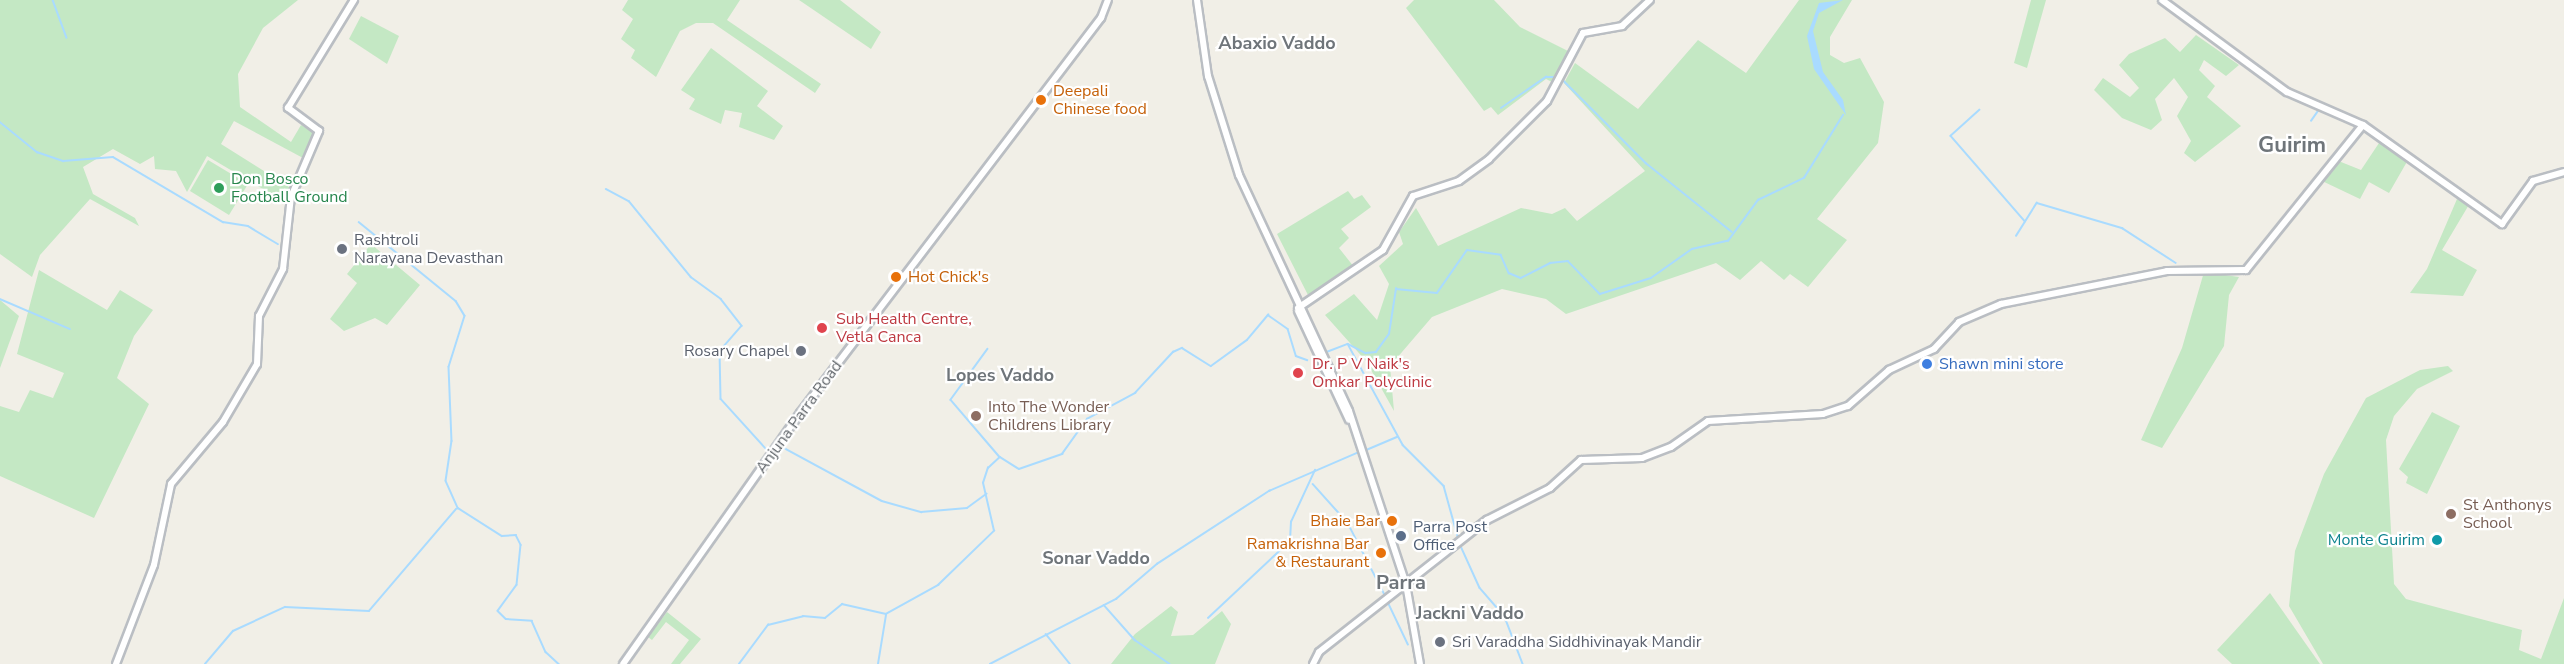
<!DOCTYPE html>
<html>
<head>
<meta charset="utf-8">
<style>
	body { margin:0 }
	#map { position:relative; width:2564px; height:664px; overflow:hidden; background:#f1efe7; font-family:"Nunito Sans",sans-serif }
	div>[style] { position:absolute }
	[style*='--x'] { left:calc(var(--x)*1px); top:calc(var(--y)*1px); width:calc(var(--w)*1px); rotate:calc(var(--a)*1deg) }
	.green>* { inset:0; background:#c4e8c4 }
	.water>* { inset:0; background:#a9dbff }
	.stream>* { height:1.5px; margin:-0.75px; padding:0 0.75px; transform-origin:0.75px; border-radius:0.75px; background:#a9dbff }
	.roads { filter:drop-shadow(2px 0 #babec3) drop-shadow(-2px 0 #babec3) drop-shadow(0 2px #babec3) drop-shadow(0 -2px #babec3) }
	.secondary>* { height:6px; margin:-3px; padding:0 3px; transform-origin:3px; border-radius:3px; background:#fff }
	.dots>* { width:16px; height:16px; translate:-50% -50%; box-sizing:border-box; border:3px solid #fff; border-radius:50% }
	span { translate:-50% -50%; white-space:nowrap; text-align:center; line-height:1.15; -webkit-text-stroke:4.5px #fff; paint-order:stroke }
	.food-label { font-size:16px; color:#c56008 }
	.left { translate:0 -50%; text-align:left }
	.right { translate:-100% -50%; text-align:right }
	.leisure-label { font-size:16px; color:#27864d }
	.worship-label { font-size:16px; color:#5b616d }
	.health-label { font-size:16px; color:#be3a42 }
	.shop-label { font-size:16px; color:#366cbe }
	.education-label { font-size:16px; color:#785e54 }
	.street-label { font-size:16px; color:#5e6368 }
	.service-label { font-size:16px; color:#4e5e75 }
	.culture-label { font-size:16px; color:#0d838f }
	.neighbourhood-label { font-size:18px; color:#6f757a; font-weight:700 }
	.quarter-label { font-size:20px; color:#6f757a; font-weight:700 }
	.district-label { font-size:22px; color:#6f757a; font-weight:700 }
</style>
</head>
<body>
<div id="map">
	<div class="green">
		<i style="clip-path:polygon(0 0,298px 0,263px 28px,238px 74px,240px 107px,291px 142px,301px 125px,315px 133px,306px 152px,303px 158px,234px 121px,221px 144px,291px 188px,285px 202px,207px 156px,187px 192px,176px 171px,155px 169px,154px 156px,140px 164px,113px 149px,83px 167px,93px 194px,135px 218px,139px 226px,90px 199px,40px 255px,32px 277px,0 254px)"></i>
		<i style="clip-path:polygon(628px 0,740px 0,727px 20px,821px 84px,815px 93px,713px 23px,696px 23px,680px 31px,656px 77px,631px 58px,635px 50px,621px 39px,633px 19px,622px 10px)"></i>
		<i style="clip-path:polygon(799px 0,840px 0,881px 32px,871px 49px)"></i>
		<i style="clip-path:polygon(1414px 0,1494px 0,1520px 27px,1568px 51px,1562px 69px,1554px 83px,1546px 79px,1498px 115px,1491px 107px,1484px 111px,1406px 8px)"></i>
		<i style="clip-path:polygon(1799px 0,1852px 0,1830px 37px,1830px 55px,1844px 63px,1860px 58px,1884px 102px,1878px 143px,1817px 219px,1847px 240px,1808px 287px,1790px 274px,1784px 280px,1761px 261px,1740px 280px,1716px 263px,1566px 314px,1546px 299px,1502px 289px,1432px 317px,1390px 366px,1394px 411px,1366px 361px,1325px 315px,1354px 294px,1377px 320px,1389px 284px,1379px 266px,1403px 244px,1399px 232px,1416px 208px,1438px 246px,1521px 208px,1552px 214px,1565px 208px,1577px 221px,1645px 171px,1564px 83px,1575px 63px,1638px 109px,1698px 40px,1746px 73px)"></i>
		<i style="clip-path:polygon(2031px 0,2046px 0,2027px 68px,2014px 63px)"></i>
		<i style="clip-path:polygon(361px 16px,399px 36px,387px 64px,349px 39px)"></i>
		<i style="clip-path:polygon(2196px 35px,2239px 65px,2226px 76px,2204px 60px,2199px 70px,2215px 86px,2207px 97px,2241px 126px,2195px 162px,2184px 153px,2191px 141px,2177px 116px,2188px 97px,2174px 78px,2155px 99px,2162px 120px,2151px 130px,2122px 118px,2094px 90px,2103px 78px,2130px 97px,2139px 88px,2119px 65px,2129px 54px,2165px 38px,2180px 52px)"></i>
		<i style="clip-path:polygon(711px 48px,768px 91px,757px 106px,783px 126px,774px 140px,739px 127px,742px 113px,725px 110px,721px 124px,689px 109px,695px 99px,681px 90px)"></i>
		<i style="clip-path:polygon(2381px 140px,2408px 160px,2389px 193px,2369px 182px,2360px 199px,2320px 180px,2336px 160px,2361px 170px)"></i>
		<i style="clip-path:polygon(208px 160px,248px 184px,229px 215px,190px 191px)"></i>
		<i style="clip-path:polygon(1348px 191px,1354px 199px,1362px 195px,1371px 207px,1341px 229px,1349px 238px,1339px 248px,1354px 267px,1308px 295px,1277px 234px)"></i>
		<i style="clip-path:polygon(2457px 199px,2470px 203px,2442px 250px,2477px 270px,2463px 296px,2410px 293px,2427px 269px)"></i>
		<i style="clip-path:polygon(371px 244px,420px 285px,387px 325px,375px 318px,344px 331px,330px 319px,357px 283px,347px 274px)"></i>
		<i style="clip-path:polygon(39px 270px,107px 310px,120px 290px,153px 310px,134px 336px,117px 378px,149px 404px,94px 518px,0 476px,0 406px,19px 412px,30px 390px,53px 398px,64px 373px,17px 354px)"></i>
		<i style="clip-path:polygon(2204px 272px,2239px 277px,2229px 295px,2224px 346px,2162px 448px,2141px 440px,2182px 348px)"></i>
		<i style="clip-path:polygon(0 300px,19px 316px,0 368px)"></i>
		<i style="clip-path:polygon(2448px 366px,2453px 371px,2417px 389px,2394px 416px,2386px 440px,2394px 584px,2406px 599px,2522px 630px,2519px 650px,2541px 659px,2564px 598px,2564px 664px,2323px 664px,2289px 606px,2295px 551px,2324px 474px,2366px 398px,2420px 370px)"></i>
		<i style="clip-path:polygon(2432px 412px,2460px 426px,2427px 494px,2406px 483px,2408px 477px,2399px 469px)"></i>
		<i style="clip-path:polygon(2270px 593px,2320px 664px,2232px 664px,2217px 650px)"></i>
		<i style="clip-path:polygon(1171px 606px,1178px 612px,1171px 636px,1193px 635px,1222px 611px,1231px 624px,1215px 664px,1111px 664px,1135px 634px)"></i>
		<i style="clip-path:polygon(667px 612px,701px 639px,680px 664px,671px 664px,689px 640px,666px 622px,652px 640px,648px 637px)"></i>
	</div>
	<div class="water">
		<i style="clip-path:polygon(1843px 0,1819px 13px,1813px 31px,1823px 72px,1843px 100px,1846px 115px,1814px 69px,1807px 36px,1819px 3px)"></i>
	</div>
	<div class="stream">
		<i style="--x:53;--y:0;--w:40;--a:69.8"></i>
		<i style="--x:1562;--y:79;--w:119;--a:45"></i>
		<i style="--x:1646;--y:163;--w:110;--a:38.7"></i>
		<i style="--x:1501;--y:108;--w:55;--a:-34.6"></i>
		<i style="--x:1546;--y:77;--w:12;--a:0"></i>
		<i style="--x:1980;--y:110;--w:39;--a:138"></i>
		<i style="--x:1951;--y:136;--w:113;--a:49"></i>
		<i style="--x:2311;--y:121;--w:16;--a:-55"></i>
		<i style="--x:0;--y:122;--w:48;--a:39"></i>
		<i style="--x:37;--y:152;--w:28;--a:19"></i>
		<i style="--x:63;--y:161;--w:50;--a:-4.6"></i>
		<i style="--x:113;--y:157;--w:128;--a:30.6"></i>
		<i style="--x:223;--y:222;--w:25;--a:9"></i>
		<i style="--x:248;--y:226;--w:35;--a:31"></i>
		<i style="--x:606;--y:189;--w:26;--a:28"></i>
		<i style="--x:629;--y:201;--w:98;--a:50.8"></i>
		<i style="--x:691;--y:277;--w:37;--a:36"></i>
		<i style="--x:721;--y:299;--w:34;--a:52"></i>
		<i style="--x:742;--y:326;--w:33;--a:131"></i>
		<i style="--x:720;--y:351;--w:48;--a:88.8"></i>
		<i style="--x:721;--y:399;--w:72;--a:47.8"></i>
		<i style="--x:359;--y:222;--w:125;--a:39.2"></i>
		<i style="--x:456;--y:301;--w:17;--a:59"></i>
		<i style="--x:465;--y:316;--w:53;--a:107.4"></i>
		<i style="--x:449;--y:367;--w:74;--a:87.7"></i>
		<i style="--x:452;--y:441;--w:40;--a:98.5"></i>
		<i style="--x:446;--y:481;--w:30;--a:66"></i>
		<i style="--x:458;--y:508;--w:52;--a:32.5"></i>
		<i style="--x:502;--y:536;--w:14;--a:-4"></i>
		<i style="--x:516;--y:535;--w:11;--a:63"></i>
		<i style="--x:521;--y:545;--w:40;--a:95.7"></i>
		<i style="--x:517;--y:585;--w:32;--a:126"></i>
		<i style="--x:498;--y:611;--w:11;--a:45"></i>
		<i style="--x:506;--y:619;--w:26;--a:4"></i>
		<i style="--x:532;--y:621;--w:34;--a:66"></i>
		<i style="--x:546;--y:652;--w:18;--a:43"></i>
		<i style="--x:2016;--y:236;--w:39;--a:-58"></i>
		<i style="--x:2037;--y:203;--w:89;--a:16.4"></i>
		<i style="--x:2122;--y:228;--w:64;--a:32.9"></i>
		<i style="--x:0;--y:299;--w:76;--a:23.2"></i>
		<i style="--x:1348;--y:344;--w:20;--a:27"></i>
		<i style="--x:1366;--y:353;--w:10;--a:-6"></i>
		<i style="--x:1376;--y:352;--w:22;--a:-54"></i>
		<i style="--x:1389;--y:334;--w:46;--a:-81.2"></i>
		<i style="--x:1396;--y:289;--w:41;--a:5.6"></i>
		<i style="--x:1437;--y:293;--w:52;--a:-55.1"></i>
		<i style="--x:1467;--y:250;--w:34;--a:8"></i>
		<i style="--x:1501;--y:255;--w:20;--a:66"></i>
		<i style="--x:1509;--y:273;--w:13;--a:23"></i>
		<i style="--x:1521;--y:278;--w:33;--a:-27"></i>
		<i style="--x:1550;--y:263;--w:18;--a:-6"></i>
		<i style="--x:1568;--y:261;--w:46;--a:45.9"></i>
		<i style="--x:1600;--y:294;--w:53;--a:-17.4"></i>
		<i style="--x:1651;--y:278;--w:50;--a:-35.3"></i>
		<i style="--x:1692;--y:249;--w:37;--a:-13"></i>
		<i style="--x:1728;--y:241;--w:51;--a:-53.8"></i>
		<i style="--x:1758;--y:200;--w:51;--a:-25.6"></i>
		<i style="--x:1804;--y:178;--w:74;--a:-58.2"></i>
		<i style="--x:1348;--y:344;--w:115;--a:61.4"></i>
		<i style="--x:1403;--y:445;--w:58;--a:45"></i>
		<i style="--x:1444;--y:486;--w:56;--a:74.5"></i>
		<i style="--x:988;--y:349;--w:63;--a:126"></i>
		<i style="--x:951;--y:400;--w:74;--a:49.4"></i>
		<i style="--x:1324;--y:353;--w:25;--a:-21"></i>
		<i style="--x:1364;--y:451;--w:36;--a:-23"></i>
		<i style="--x:776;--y:456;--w:11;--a:-45"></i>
		<i style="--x:784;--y:448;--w:111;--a:28.4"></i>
		<i style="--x:882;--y:501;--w:41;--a:15.8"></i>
		<i style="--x:921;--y:512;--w:46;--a:-5"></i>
		<i style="--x:967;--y:508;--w:24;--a:-36"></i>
		<i style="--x:1313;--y:484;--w:52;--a:48.1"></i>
		<i style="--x:1348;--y:523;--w:83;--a:62.8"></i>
		<i style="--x:1460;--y:544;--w:48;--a:65.6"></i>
		<i style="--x:1480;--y:588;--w:38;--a:49"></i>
		<i style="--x:1505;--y:617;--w:50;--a:69"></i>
		<i style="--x:1388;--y:602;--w:47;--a:64.5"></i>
		<i style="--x:1104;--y:605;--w:47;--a:48.5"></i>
		<i style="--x:1135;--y:640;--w:42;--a:34.4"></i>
		<i style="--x:1208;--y:618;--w:112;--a:-43.2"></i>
		<i style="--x:1290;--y:541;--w:19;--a:-87"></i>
		<i style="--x:1291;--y:522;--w:57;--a:-65.2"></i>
		<i style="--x:1046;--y:634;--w:38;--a:51"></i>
		<i style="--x:205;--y:664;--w:43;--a:-49.7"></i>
		<i style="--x:233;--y:631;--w:57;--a:-24.8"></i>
		<i style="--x:285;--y:607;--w:84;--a:2.7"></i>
		<i style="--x:369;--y:611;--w:134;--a:-49.5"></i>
		<i style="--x:739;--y:664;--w:49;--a:-53.4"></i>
		<i style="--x:768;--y:625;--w:36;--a:-14"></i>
		<i style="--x:803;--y:616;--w:22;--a:5"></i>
		<i style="--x:825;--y:618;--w:22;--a:-39"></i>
		<i style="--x:842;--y:604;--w:45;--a:12.8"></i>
		<i style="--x:886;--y:614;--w:60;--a:-29.1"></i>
		<i style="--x:938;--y:585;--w:78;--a:-44"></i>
		<i style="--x:994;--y:531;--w:49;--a:-102.9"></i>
		<i style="--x:983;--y:483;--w:16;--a:-72"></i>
		<i style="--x:988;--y:468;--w:16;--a:-43"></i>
		<i style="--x:1000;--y:457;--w:22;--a:32"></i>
		<i style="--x:1019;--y:469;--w:46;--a:-19.2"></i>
		<i style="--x:1062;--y:454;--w:43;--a:-54.5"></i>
		<i style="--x:1087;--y:419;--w:55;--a:-28.4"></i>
		<i style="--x:1135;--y:393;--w:56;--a:-47.2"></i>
		<i style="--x:1173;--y:352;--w:10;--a:-24"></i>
		<i style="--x:1182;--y:348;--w:34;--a:32"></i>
		<i style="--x:1211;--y:366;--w:44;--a:-35.8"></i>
		<i style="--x:1247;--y:340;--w:33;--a:-50"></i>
		<i style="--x:1268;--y:315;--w:24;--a:35"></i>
		<i style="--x:1288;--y:329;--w:28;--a:73"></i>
		<i style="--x:1296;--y:356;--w:12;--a:20"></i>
		<i style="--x:878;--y:664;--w:50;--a:-80.7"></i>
		<i style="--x:990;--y:664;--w:142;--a:-27.3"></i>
		<i style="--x:1116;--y:599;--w:54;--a:-40.5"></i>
		<i style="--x:1157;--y:564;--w:134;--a:-33.1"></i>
		<i style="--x:1269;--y:491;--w:98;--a:-23.4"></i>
	</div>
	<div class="roads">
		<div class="secondary">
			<i style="--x:1197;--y:0;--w:77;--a:81.8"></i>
			<i style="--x:1208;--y:76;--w:104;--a:72.6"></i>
			<i style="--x:1239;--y:175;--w:260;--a:65"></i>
			<i style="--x:1349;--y:411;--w:182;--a:71.8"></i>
			<i style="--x:1406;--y:584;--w:81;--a:80.1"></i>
			<i style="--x:2162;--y:0;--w:155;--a:36.4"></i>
			<i style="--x:2287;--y:92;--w:83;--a:23.5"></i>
			<i style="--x:2363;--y:125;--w:171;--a:35.5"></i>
			<i style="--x:2502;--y:224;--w:53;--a:-54.2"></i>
			<i style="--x:2533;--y:181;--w:32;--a:-16"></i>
			<i style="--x:1298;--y:308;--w:103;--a:-34.3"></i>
			<i style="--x:1383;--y:250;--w:62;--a:-60.9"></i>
			<i style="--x:1413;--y:196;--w:48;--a:-18.1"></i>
			<i style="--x:1459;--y:181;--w:37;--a:-36"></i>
			<i style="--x:1489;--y:159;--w:82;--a:-45"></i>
			<i style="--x:1547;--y:101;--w:77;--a:-62.1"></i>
			<i style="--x:1583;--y:33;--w:40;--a:-10"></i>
			<i style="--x:1622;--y:26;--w:38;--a:-43"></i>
			<i style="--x:1298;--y:311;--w:120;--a:64.9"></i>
			<i style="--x:116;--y:664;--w:106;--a:-69"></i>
			<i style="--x:154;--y:565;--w:83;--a:-78.1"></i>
			<i style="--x:171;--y:484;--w:81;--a:-50"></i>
			<i style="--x:223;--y:422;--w:67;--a:-59.6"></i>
			<i style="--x:257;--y:364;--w:48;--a:-87.6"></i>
			<i style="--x:259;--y:316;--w:53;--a:-62.9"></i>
			<i style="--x:283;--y:269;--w:72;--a:-83.7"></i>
			<i style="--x:291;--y:197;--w:72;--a:-67"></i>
			<i style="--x:319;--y:131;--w:39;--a:-143"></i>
			<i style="--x:288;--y:108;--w:127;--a:-58.6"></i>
			<i style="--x:623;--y:664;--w:307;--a:-54.8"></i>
			<i style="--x:800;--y:413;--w:497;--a:-52.7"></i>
			<i style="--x:1101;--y:18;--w:19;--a:-69"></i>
			<i style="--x:1313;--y:664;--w:13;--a:-63"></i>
			<i style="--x:1319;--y:652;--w:214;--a:-38.2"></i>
			<i style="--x:1487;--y:520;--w:71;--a:-26.9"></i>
			<i style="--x:1550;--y:488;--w:42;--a:-42.1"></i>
			<i style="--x:1581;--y:460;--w:61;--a:-1.9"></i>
			<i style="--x:1642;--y:458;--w:31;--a:-21"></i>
			<i style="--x:1671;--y:447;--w:45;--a:-35.1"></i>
			<i style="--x:1708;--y:421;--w:115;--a:-3.5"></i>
			<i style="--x:1823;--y:414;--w:26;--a:-18"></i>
			<i style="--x:1848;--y:406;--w:55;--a:-41.3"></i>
			<i style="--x:1889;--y:370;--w:50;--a:-25"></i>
			<i style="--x:1934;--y:349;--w:37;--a:-47"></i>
			<i style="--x:1959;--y:322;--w:46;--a:-23.2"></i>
			<i style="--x:2001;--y:304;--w:169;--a:-11.2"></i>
			<i style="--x:2167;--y:271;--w:79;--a:-0.7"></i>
			<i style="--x:2246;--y:270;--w:186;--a:-51.1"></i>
		</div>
	</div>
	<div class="dots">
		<i style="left:1041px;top:100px;background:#e8710a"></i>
		<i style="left:219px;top:188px;background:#2e9e5b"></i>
		<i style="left:342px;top:249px;background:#6b7280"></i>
		<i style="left:896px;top:277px;background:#e8710a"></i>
		<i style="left:822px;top:328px;background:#e0444e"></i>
		<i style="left:801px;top:351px;background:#6b7280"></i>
		<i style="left:1927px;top:364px;background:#3f7fe0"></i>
		<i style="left:1298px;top:373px;background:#e0444e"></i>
		<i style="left:976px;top:416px;background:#8d6e63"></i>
		<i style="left:2451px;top:514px;background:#8d6e63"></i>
		<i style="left:1392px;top:521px;background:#e8710a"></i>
		<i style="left:1401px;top:536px;background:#5c6f8a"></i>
		<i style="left:2437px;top:540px;background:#0f9aa8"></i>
		<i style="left:1381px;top:553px;background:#e8710a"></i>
		<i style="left:1440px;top:642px;background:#6b7280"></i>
	</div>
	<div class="food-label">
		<span class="left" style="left:1053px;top:100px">Deepali<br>Chinese food</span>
		<span class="left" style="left:908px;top:277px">Hot Chick's</span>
		<span class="right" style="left:1380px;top:521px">Bhaie Bar</span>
		<span class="right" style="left:1369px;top:553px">Ramakrishna Bar<br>&amp; Restaurant</span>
	</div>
	<div class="leisure-label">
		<span class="left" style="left:231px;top:188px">Don Bosco<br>Football Ground</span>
	</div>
	<div class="worship-label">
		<span class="left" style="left:354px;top:249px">Rashtroli<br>Narayana Devasthan</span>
		<span class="right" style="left:789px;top:351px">Rosary Chapel</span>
		<span class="left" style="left:1452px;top:642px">Sri Varaddha Siddhivinayak Mandir</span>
	</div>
	<div class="health-label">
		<span class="left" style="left:836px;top:328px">Sub Health Centre,<br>Vetla Canca</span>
		<span class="left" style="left:1312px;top:373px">Dr. P V Naik's<br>Omkar Polyclinic</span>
	</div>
	<div class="shop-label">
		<span class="left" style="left:1939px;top:364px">Shawn mini store</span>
	</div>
	<div class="education-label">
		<span class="left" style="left:988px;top:416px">Into The Wonder<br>Childrens Library</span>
		<span class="left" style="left:2463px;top:514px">St Anthonys<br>School</span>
	</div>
	<div class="street-label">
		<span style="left:799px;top:417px;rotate:-54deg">Anjuna Parra Road</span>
	</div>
	<div class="service-label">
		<span class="left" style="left:1413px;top:536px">Parra Post<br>Office</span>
	</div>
	<div class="culture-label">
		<span class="right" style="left:2425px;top:540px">Monte Guirim</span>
	</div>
	<div class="neighbourhood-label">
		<span style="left:1277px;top:43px">Abaxio Vaddo</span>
		<span style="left:1000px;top:375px">Lopes Vaddo</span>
		<span style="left:1096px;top:558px">Sonar Vaddo</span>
		<span style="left:1470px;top:613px">Jackni Vaddo</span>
	</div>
	<div class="quarter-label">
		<span style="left:1401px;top:582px">Parra</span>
	</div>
	<div class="district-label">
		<span style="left:2292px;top:146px">Guirim</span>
	</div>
</div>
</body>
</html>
